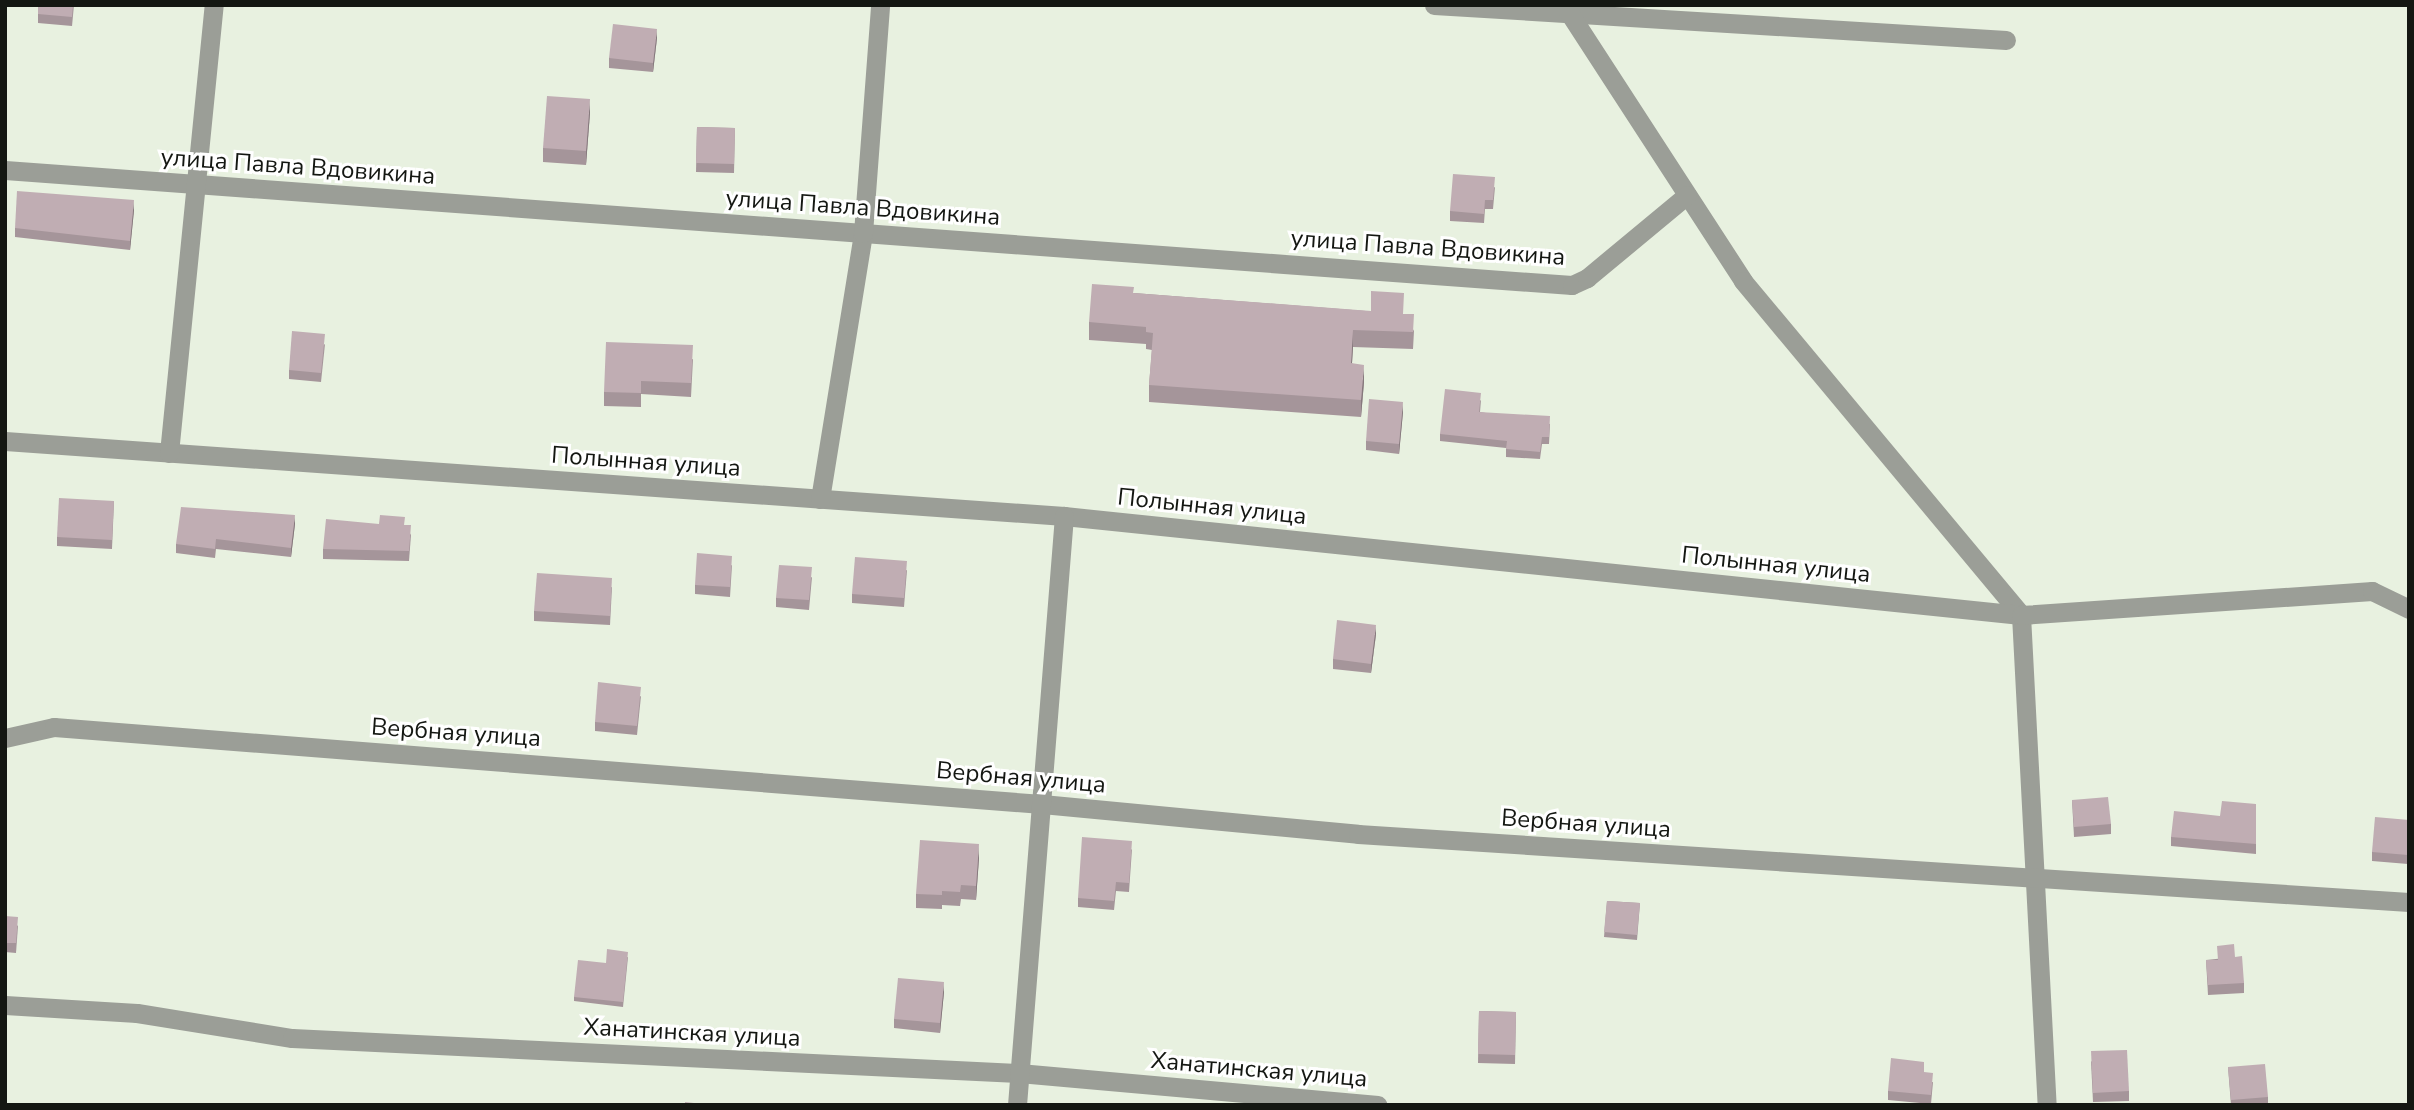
<!DOCTYPE html>
<html>
<head>
<meta charset="utf-8">
<style>
	body { margin:0 }
	#map { position:relative; width:2414px; height:1110px; overflow:hidden; background:#e8f1e0; font-family:"Nunito Sans",sans-serif }
	div>[style] { position:absolute }
	[style*='--x'] { left:calc(var(--x)*1px); top:calc(var(--y)*1px); width:calc(var(--w)*1px); rotate:calc(var(--a)*1deg) }
	.street>* { height:19px; margin:-9.5px; padding:0 9.5px; transform-origin:9.5px; border-radius:9.5px; background:#9b9e97 }
	.wall>* { inset:0; background:#a5959a }
	.shaded-wall>* { inset:0; background:#86797d }
	.building>* { inset:0; background:#c0adb3 }
	span { translate:-50% -50%; white-space:nowrap; text-align:center; line-height:1.15; -webkit-text-stroke:6px #fff; paint-order:stroke }
	.street-label { font-size:24px; color:#141712 }
	.frame { position:absolute; inset:0; border:7px solid #141712; pointer-events:none }
</style>
</head>
<body>
<div id="map">
	<div class="street">
		<i style="--x:1434;--y:5;--w:573;--a:3.5"></i>
		<i style="--x:1564;--y:5;--w:329;--a:57"></i>
		<i style="--x:1743;--y:281;--w:435;--a:50.2"></i>
		<i style="--x:2021;--y:615;--w:491;--a:87"></i>
		<i style="--x:5;--y:170;--w:1571;--a:4.2"></i>
		<i style="--x:1572;--y:285;--w:17;--a:-25"></i>
		<i style="--x:1587;--y:278;--w:130;--a:-39.7"></i>
		<i style="--x:5;--y:441;--w:1062;--a:4.05"></i>
		<i style="--x:1064;--y:516;--w:962;--a:5.91"></i>
		<i style="--x:2021;--y:615;--w:352;--a:-3.9"></i>
		<i style="--x:2372;--y:591;--w:41;--a:25.9"></i>
		<i style="--x:169;--y:453;--w:450;--a:-84.3"></i>
		<i style="--x:820;--y:499;--w:269;--a:-80.8"></i>
		<i style="--x:863;--y:233;--w:229;--a:-85.7"></i>
		<i style="--x:5;--y:738;--w:50;--a:-12.7"></i>
		<i style="--x:54;--y:727;--w:991;--a:4.46"></i>
		<i style="--x:1042;--y:804;--w:317;--a:5.4"></i>
		<i style="--x:1358;--y:834;--w:1053;--a:3.7"></i>
		<i style="--x:5;--y:1005;--w:132;--a:3.5"></i>
		<i style="--x:137;--y:1013;--w:157;--a:9.2"></i>
		<i style="--x:292;--y:1038;--w:728;--a:2.76"></i>
		<i style="--x:1019;--y:1073;--w:360;--a:5.1"></i>
		<i style="--x:1017;--y:1105;--w:591;--a:-85.44"></i>
	</div>
	<div class="wall">
		<i style="clip-path:polygon(38px 5px,74px 5px,72px 26px,38px 23px)"></i>
		<i style="clip-path:polygon(657px 38px,653px 72px,609px 68px,609px 58px)"></i>
		<i style="clip-path:polygon(590px 113px,586px 165px,543px 162px,543px 148px)"></i>
		<i style="clip-path:polygon(697px 127px,735px 128px,734px 173px,696px 172px)"></i>
		<i style="clip-path:polygon(1495px 187px,1493px 209px,1485px 209px,1484px 223px,1450px 221px,1450px 211px)"></i>
		<i style="clip-path:polygon(134px 210px,130px 250px,15px 237px,15px 228px)"></i>
		<i style="clip-path:polygon(1134px 293px,1404px 314px,1414px 331px,1413px 349px,1353px 347px,1352px 363px,1364px 382px,1361px 417px,1149px 402px,1149px 385px,1152px 350px,1146px 349px,1146px 344px,1089px 340px,1089px 322px)"></i>
		<i style="clip-path:polygon(325px 344px,321px 382px,289px 379px,289px 370px)"></i>
		<i style="clip-path:polygon(693px 359px,691px 397px,641px 394px,641px 407px,604px 406px,604px 392px)"></i>
		<i style="clip-path:polygon(1481px 400px,1480px 412px,1550px 424px,1549px 444px,1542px 444px,1540px 459px,1506px 457px,1506px 448px,1440px 441px,1440px 434px)"></i>
		<i style="clip-path:polygon(1403px 412px,1399px 454px,1366px 450px,1366px 441px)"></i>
		<i style="clip-path:polygon(114px 501px,112px 549px,57px 546px,57px 537px)"></i>
		<i style="clip-path:polygon(295px 524px,291px 557px,216px 549px,215px 558px,176px 553px,176px 544px)"></i>
		<i style="clip-path:polygon(379px 524px,405px 525px,411px 535px,409px 561px,323px 559px,323px 549px)"></i>
		<i style="clip-path:polygon(732px 565px,730px 597px,695px 594px,695px 585px)"></i>
		<i style="clip-path:polygon(907px 570px,904px 607px,852px 603px,852px 594px)"></i>
		<i style="clip-path:polygon(812px 577px,809px 610px,776px 607px,776px 598px)"></i>
		<i style="clip-path:polygon(612px 587px,610px 625px,534px 621px,534px 611px)"></i>
		<i style="clip-path:polygon(1376px 634px,1371px 673px,1333px 669px,1333px 659px)"></i>
		<i style="clip-path:polygon(641px 696px,637px 735px,595px 731px,595px 722px)"></i>
		<i style="clip-path:polygon(2072px 800px,2111px 824px,2111px 834px,2074px 837px)"></i>
		<i style="clip-path:polygon(2256px 804px,2256px 854px,2171px 846px,2171px 837px,2220px 816px)"></i>
		<i style="clip-path:polygon(2409px 820px,2408px 864px,2372px 861px,2372px 852px)"></i>
		<i style="clip-path:polygon(1132px 849px,1129px 892px,1116px 891px,1114px 910px,1078px 907px,1078px 898px)"></i>
		<i style="clip-path:polygon(979px 858px,976px 900px,961px 899px,960px 906px,942px 905px,942px 909px,916px 908px,916px 894px)"></i>
		<i style="clip-path:polygon(1607px 901px,1640px 903px,1637px 940px,1604px 937px)"></i>
		<i style="clip-path:polygon(5px 916px,18px 926px,16px 953px,5px 952px)"></i>
		<i style="clip-path:polygon(628px 957px,623px 1007px,574px 1001px,574px 997px,606px 963px)"></i>
		<i style="clip-path:polygon(2235px 957px,2244px 983px,2244px 993px,2208px 995px,2206px 960px)"></i>
		<i style="clip-path:polygon(944px 992px,940px 1033px,894px 1028px,894px 1019px)"></i>
		<i style="clip-path:polygon(1479px 1011px,1516px 1012px,1515px 1064px,1478px 1063px)"></i>
		<i style="clip-path:polygon(2091px 1061px,2129px 1091px,2129px 1101px,2093px 1102px)"></i>
		<i style="clip-path:polygon(2228px 1067px,2268px 1097px,2268px 1105px,2231px 1105px)"></i>
		<i style="clip-path:polygon(1933px 1082px,1931px 1104px,1888px 1100px,1888px 1091px)"></i>
	</div>
	<div class="shaded-wall">
		<i style="clip-path:polygon(657px 29px,657px 38px,653px 72px,653px 63px)"></i>
		<i style="clip-path:polygon(590px 99px,590px 113px,586px 165px,586px 151px)"></i>
		<i style="clip-path:polygon(134px 200px,134px 210px,130px 250px,130px 241px)"></i>
		<i style="clip-path:polygon(1353px 330px,1353px 347px,1351px 380px,1351px 363px)"></i>
		<i style="clip-path:polygon(1364px 365px,1364px 382px,1361px 417px,1361px 400px)"></i>
		<i style="clip-path:polygon(1403px 402px,1403px 412px,1399px 454px,1399px 444px)"></i>
		<i style="clip-path:polygon(295px 515px,295px 524px,291px 557px,291px 548px)"></i>
		<i style="clip-path:polygon(1376px 625px,1376px 634px,1371px 673px,1371px 664px)"></i>
		<i style="clip-path:polygon(979px 844px,979px 858px,976px 900px,976px 886px)"></i>
		<i style="clip-path:polygon(944px 982px,944px 992px,940px 1033px,940px 1023px)"></i>
	</div>
	<div class="building">
		<i style="clip-path:polygon(38px 5px,73px 5px,72px 17px,38px 14px)"></i>
		<i style="clip-path:polygon(613px 24px,657px 29px,653px 63px,609px 58px)"></i>
		<i style="clip-path:polygon(547px 96px,590px 99px,586px 151px,543px 148px)"></i>
		<i style="clip-path:polygon(697px 127px,735px 128px,734px 164px,696px 163px)"></i>
		<i style="clip-path:polygon(1453px 174px,1495px 177px,1493px 200px,1485px 200px,1484px 214px,1450px 211px)"></i>
		<i style="clip-path:polygon(17px 191px,134px 200px,130px 241px,15px 228px)"></i>
		<i style="clip-path:polygon(1092px 284px,1134px 287px,1133px 293px,1371px 311px,1371px 291px,1404px 293px,1403px 314px,1414px 314px,1413px 332px,1353px 330px,1351px 363px,1364px 365px,1361px 400px,1149px 385px,1153px 333px,1146px 332px,1146px 327px,1089px 322px)"></i>
		<i style="clip-path:polygon(292px 331px,325px 334px,321px 373px,289px 370px)"></i>
		<i style="clip-path:polygon(606px 342px,693px 345px,691px 383px,641px 381px,641px 393px,604px 392px)"></i>
		<i style="clip-path:polygon(1445px 389px,1481px 393px,1479px 412px,1550px 416px,1549px 437px,1542px 437px,1540px 452px,1506px 449px,1507px 441px,1440px 434px)"></i>
		<i style="clip-path:polygon(1369px 399px,1403px 402px,1399px 444px,1366px 441px)"></i>
		<i style="clip-path:polygon(59px 498px,114px 501px,112px 540px,57px 537px)"></i>
		<i style="clip-path:polygon(181px 507px,295px 515px,291px 548px,216px 539px,215px 549px,176px 544px)"></i>
		<i style="clip-path:polygon(380px 515px,405px 517px,404px 525px,411px 525px,409px 551px,323px 549px,326px 519px,379px 524px)"></i>
		<i style="clip-path:polygon(697px 553px,732px 556px,730px 587px,695px 585px)"></i>
		<i style="clip-path:polygon(855px 557px,907px 561px,904px 598px,852px 594px)"></i>
		<i style="clip-path:polygon(779px 565px,812px 567px,809px 600px,776px 598px)"></i>
		<i style="clip-path:polygon(537px 573px,612px 578px,610px 616px,534px 611px)"></i>
		<i style="clip-path:polygon(1337px 620px,1376px 625px,1371px 664px,1333px 659px)"></i>
		<i style="clip-path:polygon(598px 682px,641px 687px,637px 726px,595px 722px)"></i>
		<i style="clip-path:polygon(2108px 797px,2111px 824px,2074px 827px,2072px 800px)"></i>
		<i style="clip-path:polygon(2222px 801px,2256px 804px,2256px 844px,2171px 837px,2174px 811px,2220px 816px)"></i>
		<i style="clip-path:polygon(2375px 817px,2409px 820px,2408px 855px,2372px 852px)"></i>
		<i style="clip-path:polygon(1082px 837px,1132px 841px,1129px 883px,1116px 882px,1114px 901px,1078px 898px)"></i>
		<i style="clip-path:polygon(920px 840px,979px 844px,976px 886px,961px 885px,960px 892px,942px 891px,942px 895px,916px 894px)"></i>
		<i style="clip-path:polygon(1607px 901px,1640px 903px,1637px 935px,1604px 932px)"></i>
		<i style="clip-path:polygon(5px 916px,18px 917px,16px 943px,5px 943px)"></i>
		<i style="clip-path:polygon(2234px 944px,2235px 957px,2242px 956px,2244px 983px,2208px 985px,2206px 960px,2218px 960px,2217px 946px)"></i>
		<i style="clip-path:polygon(607px 949px,628px 952px,623px 1002px,574px 997px,578px 960px,606px 963px)"></i>
		<i style="clip-path:polygon(898px 978px,944px 982px,940px 1023px,894px 1019px)"></i>
		<i style="clip-path:polygon(1479px 1011px,1516px 1012px,1515px 1055px,1478px 1054px)"></i>
		<i style="clip-path:polygon(2127px 1050px,2129px 1091px,2093px 1093px,2091px 1051px)"></i>
		<i style="clip-path:polygon(1891px 1058px,1924px 1062px,1924px 1072px,1933px 1073px,1931px 1095px,1888px 1091px)"></i>
		<i style="clip-path:polygon(2265px 1064px,2268px 1097px,2231px 1100px,2228px 1067px)"></i>
		<i style="clip-path:polygon(685px 1102px,712px 1105px,685px 1105px)"></i>
	</div>
	<div class="street-label">
		<span style="left:298px;top:167px;rotate:4deg">улица Павла Вдовикина</span>
		<span style="left:863px;top:208px;rotate:4deg">улица Павла Вдовикина</span>
		<span style="left:1428px;top:248px;rotate:4deg">улица Павла Вдовикина</span>
		<span style="left:646px;top:462px;rotate:4deg">Полынная улица</span>
		<span style="left:1212px;top:507px;rotate:6deg">Полынная улица</span>
		<span style="left:1776px;top:565px;rotate:6deg">Полынная улица</span>
		<span style="left:456px;top:733px;rotate:4deg">Вербная улица</span>
		<span style="left:1021px;top:778px;rotate:5deg">Вербная улица</span>
		<span style="left:1586px;top:824px;rotate:4deg">Вербная улица</span>
		<span style="left:692px;top:1033px;rotate:3deg">Ханатинская улица</span>
		<span style="left:1259px;top:1070px;rotate:5deg">Ханатинская улица</span>
	</div>
	<div class="frame"></div>
</div>
</body>
</html>
